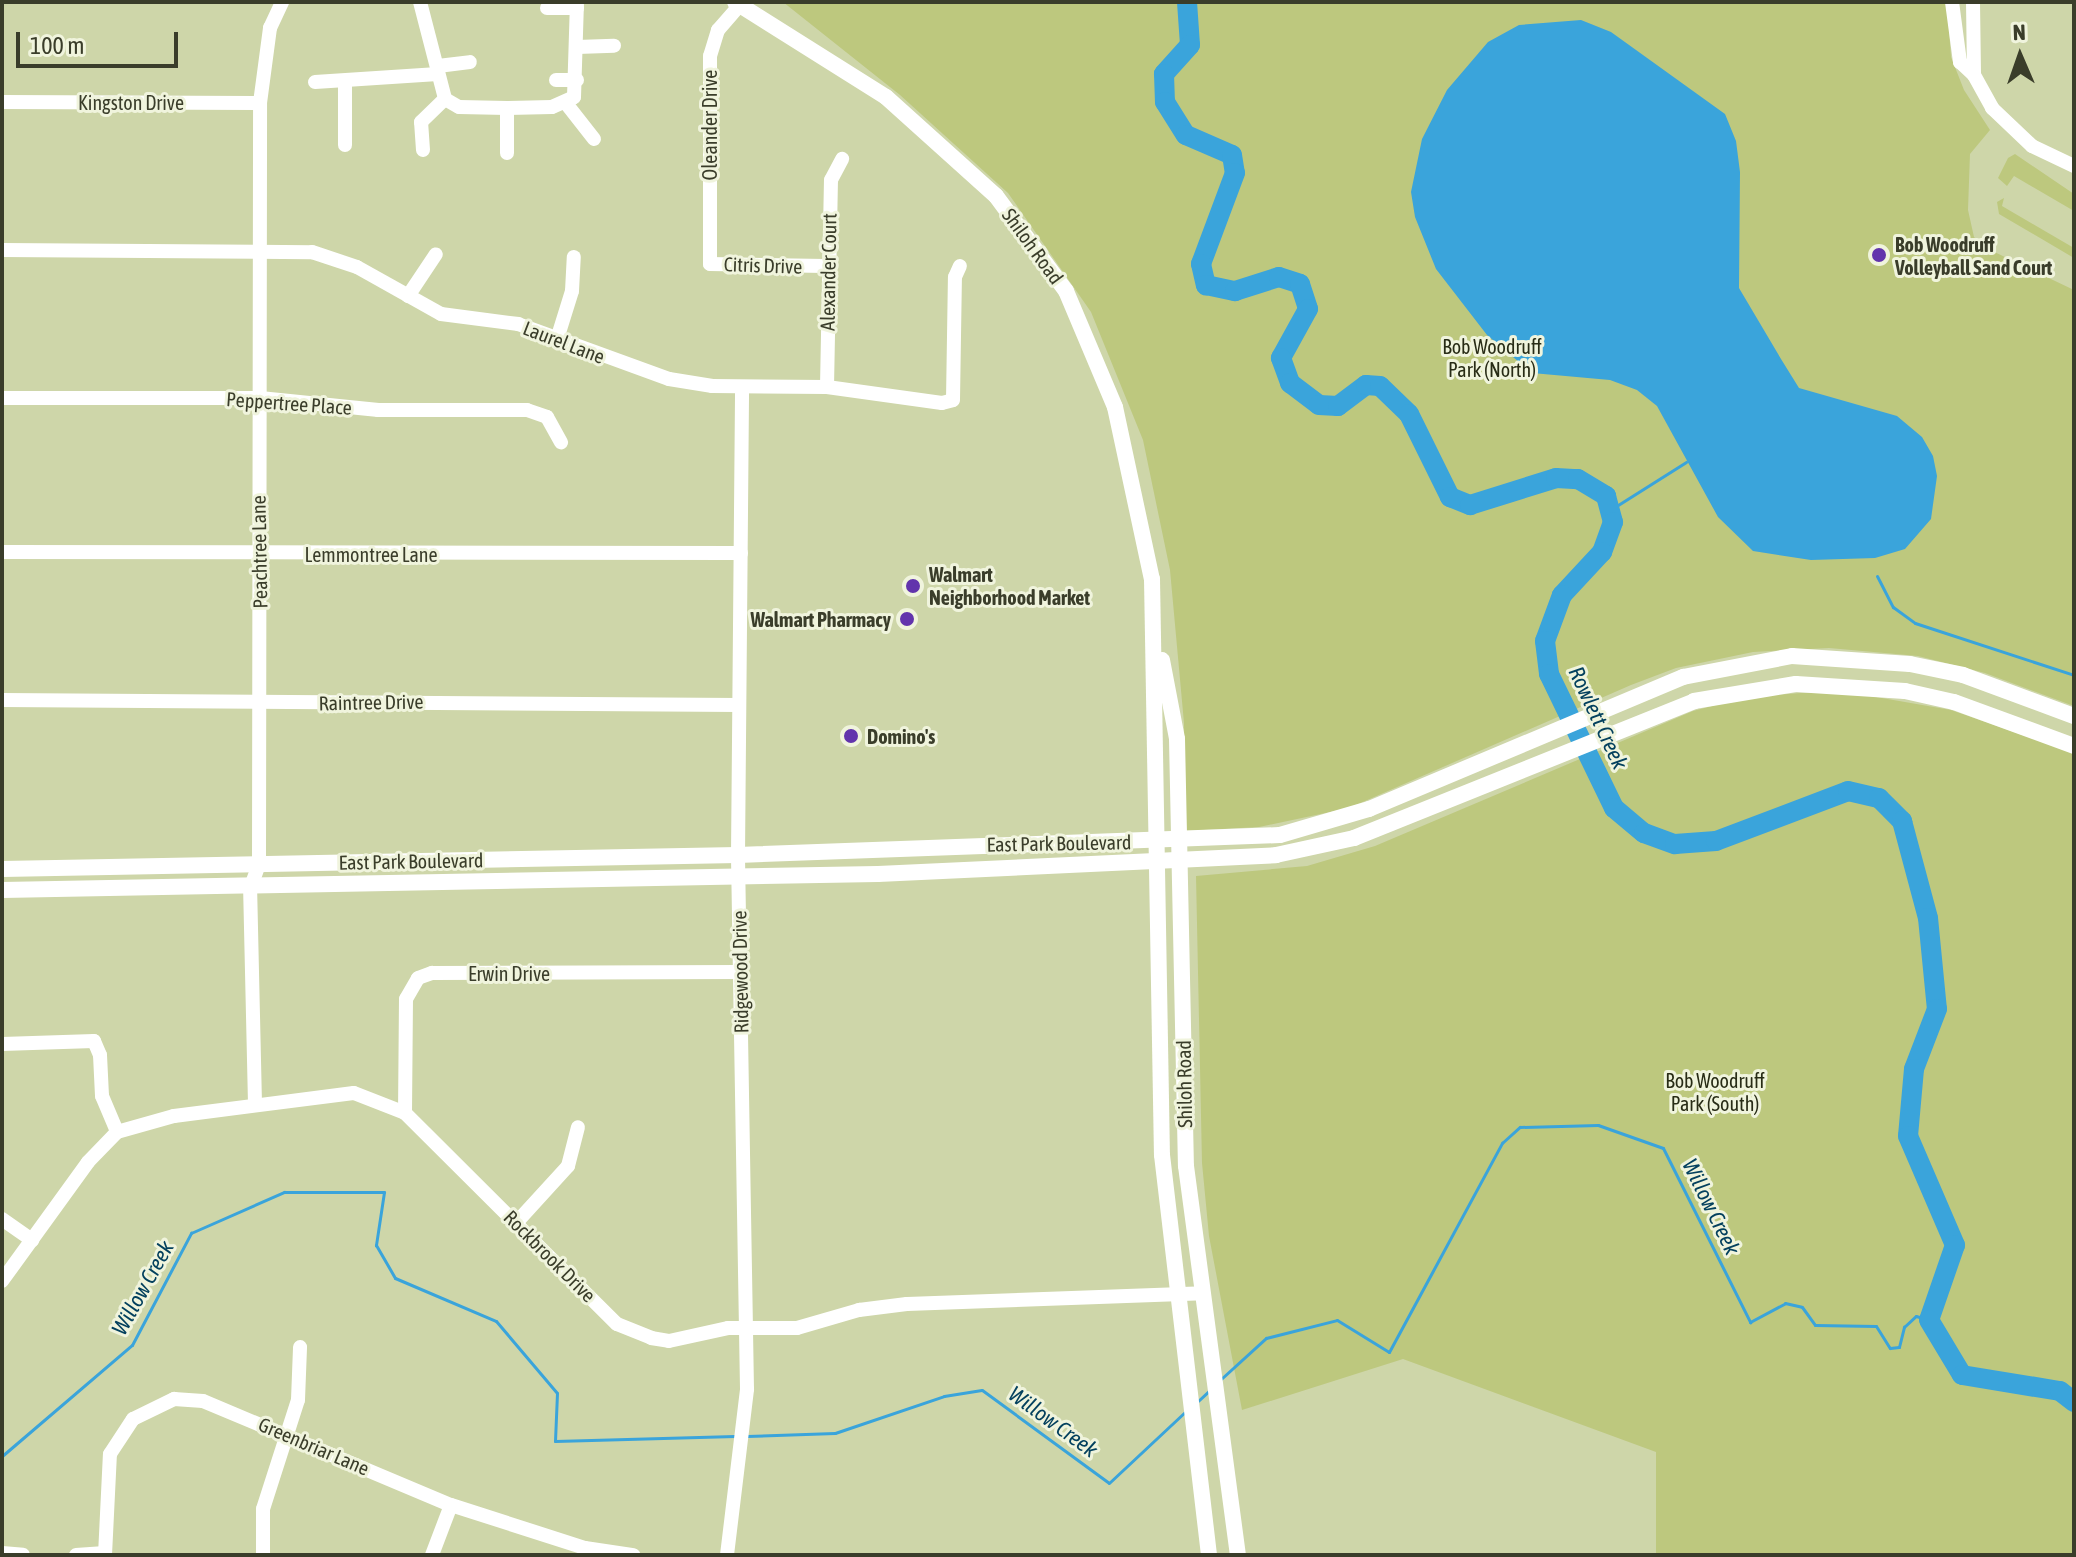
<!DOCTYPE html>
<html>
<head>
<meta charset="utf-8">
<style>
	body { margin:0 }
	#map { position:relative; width:2076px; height:1557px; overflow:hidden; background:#ced6a9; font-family:"Asap Condensed",sans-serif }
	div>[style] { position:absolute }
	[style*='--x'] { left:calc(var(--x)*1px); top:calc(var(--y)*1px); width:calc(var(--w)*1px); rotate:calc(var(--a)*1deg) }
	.green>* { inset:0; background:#bdc87e }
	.water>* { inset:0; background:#3aa4db }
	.stream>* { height:3px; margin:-1.5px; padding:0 1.5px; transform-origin:1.5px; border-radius:1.5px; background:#3aa4db }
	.river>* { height:20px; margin:-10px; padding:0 10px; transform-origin:10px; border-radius:10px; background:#3aa4db }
	.minor>* { height:14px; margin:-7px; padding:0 7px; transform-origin:7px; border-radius:7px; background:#fff }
	.major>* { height:16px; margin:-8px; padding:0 8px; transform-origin:8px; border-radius:8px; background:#fff }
	.dots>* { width:22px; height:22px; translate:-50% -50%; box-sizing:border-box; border:4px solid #f0f4dd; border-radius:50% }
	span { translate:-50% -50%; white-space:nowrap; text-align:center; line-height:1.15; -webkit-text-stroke:6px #f0f4dd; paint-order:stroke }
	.street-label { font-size:20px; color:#3a3d2a }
	.poi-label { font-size:20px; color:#3a3d2a; font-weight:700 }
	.left { translate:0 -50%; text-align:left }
	.right { translate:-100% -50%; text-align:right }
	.park-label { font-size:20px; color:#282c16 }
	.water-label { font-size:22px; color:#04415e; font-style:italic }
	.frame { position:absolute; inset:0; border:4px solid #3a3d2a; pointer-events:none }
	.north { position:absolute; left:1980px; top:16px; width:80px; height:80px; -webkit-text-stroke:6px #f0f4dd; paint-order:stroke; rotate:358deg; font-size:22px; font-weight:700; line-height:32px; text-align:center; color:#3a3d2a }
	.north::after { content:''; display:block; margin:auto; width:28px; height:36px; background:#3a3d2a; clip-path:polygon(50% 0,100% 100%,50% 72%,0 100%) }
	.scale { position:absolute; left:16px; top:32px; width:162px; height:36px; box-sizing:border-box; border:4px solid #3a3d2a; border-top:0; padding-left:10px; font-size:24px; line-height:28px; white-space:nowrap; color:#3a3d2a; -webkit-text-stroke:6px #f0f4dd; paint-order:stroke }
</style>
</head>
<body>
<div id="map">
	<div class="green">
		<i style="clip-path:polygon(783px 2px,1947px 2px,1951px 57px,1964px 90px,1990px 130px,1970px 154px,1968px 210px,1974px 237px,1984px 247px,2074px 290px,2074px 706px,1985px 673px,1918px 656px,1829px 648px,1753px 652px,1676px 668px,1631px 685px,1349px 808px,1259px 827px,1185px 831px,1184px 723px,1170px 570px,1143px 440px,1091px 312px,1008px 193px,900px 95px)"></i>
		<i style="clip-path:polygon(2015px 154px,2074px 194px,2074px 211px,2014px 176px,2007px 186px,1998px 178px,2008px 158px)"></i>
		<i style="clip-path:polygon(2004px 198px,2002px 206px,2074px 248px,2074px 258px,1999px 214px,1997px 202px)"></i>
		<i style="clip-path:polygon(1801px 693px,1853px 693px,1951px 710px,2074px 753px,2074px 1555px,1656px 1555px,1656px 1452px,1403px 1359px,1242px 1410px,1209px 1236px,1202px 1163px,1196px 876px,1307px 866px,1375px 846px,1693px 711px,1746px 697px)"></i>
	</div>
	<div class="water">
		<i style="clip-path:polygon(1581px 20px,1611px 32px,1725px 114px,1736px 141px,1740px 172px,1739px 288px,1781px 359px,1799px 388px,1897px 416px,1922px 437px,1933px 456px,1937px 476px,1931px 519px,1905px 549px,1875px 558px,1811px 560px,1753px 551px,1718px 517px,1657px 406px,1637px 390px,1610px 380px,1532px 373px,1487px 335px,1436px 269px,1415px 217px,1411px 192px,1422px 139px,1447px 90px,1488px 42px,1519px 25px)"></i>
	</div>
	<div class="stream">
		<i style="--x:1610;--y:510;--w:90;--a:-32.3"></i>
		<i style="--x:1877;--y:576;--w:35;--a:63"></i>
		<i style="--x:1893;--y:607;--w:27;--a:36"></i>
		<i style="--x:1915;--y:623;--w:167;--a:18.1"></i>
		<i style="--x:1221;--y:1379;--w:61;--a:-42.3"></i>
		<i style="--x:1266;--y:1338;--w:73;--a:-14.2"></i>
		<i style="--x:1337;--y:1320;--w:61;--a:31.6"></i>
		<i style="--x:1389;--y:1352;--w:238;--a:-61.6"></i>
		<i style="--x:1502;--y:1143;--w:24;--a:-42"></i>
		<i style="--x:1520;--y:1127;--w:78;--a:-1.5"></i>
		<i style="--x:1598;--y:1125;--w:69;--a:19.5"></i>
		<i style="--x:1663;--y:1148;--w:195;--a:63.4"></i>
		<i style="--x:1750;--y:1322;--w:40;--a:-28"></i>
		<i style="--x:1785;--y:1303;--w:17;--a:13"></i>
		<i style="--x:1802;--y:1307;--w:22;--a:54"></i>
		<i style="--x:1815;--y:1325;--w:61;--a:0.9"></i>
		<i style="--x:1876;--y:1326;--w:26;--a:58"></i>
		<i style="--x:1890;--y:1348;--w:9;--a:-6"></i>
		<i style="--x:1899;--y:1347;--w:21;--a:-76"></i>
		<i style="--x:1904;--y:1327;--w:16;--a:-43"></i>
		<i style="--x:1916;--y:1316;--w:14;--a:17"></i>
		<i style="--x:1198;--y:1401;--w:16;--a:-43"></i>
		<i style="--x:747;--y:1436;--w:88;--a:-2"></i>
		<i style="--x:835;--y:1433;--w:115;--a:-18.7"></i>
		<i style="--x:944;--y:1396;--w:38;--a:-9"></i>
		<i style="--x:982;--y:1390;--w:157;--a:36.2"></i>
		<i style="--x:1109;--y:1483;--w:105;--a:-43.1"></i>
		<i style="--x:2;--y:1456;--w:171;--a:-40.5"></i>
		<i style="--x:132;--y:1345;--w:127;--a:-62.2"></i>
		<i style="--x:191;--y:1233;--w:102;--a:-23.8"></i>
		<i style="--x:284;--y:1192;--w:100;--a:0"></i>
		<i style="--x:384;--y:1192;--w:54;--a:98.6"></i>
		<i style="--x:376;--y:1245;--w:38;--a:60"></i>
		<i style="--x:395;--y:1278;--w:110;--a:23.1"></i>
		<i style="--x:496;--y:1321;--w:94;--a:49.7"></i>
		<i style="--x:557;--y:1393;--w:48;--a:92.4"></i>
		<i style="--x:555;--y:1441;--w:180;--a:-1.6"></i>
	</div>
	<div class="river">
		<i style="--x:1187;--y:2;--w:43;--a:86"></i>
		<i style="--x:1190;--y:45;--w:39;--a:132"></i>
		<i style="--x:1164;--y:74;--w:28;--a:88"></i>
		<i style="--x:1165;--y:102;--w:39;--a:58"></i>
		<i style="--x:1186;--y:135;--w:50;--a:23.5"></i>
		<i style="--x:1232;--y:155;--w:18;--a:81"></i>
		<i style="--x:1235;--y:173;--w:97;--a:110.5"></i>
		<i style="--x:1201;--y:264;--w:22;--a:77"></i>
		<i style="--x:1206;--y:285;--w:30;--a:12"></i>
		<i style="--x:1235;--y:291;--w:46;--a:-17.7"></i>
		<i style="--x:1279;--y:277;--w:22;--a:18"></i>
		<i style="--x:1300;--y:284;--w:26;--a:72"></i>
		<i style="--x:1308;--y:309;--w:56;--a:118.9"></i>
		<i style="--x:1281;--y:358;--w:27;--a:70"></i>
		<i style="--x:1290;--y:383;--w:36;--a:37"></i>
		<i style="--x:1319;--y:405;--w:19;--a:3"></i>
		<i style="--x:1338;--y:406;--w:35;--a:-37"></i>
		<i style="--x:1366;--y:385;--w:14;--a:4"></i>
		<i style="--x:1380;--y:386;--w:40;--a:44"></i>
		<i style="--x:1409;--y:414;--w:93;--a:63.7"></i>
		<i style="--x:1450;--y:497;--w:22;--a:22"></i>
		<i style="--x:1470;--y:505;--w:90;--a:-17.4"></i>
		<i style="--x:1556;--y:478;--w:22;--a:3"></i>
		<i style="--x:1578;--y:479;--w:33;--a:31"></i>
		<i style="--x:1606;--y:496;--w:27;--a:75"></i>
		<i style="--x:1613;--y:522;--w:32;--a:110"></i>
		<i style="--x:1602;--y:552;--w:59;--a:132.9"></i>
		<i style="--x:1562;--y:595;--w:49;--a:110.3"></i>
		<i style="--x:1545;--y:641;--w:33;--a:83"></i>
		<i style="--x:1549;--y:674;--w:149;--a:64.1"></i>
		<i style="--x:1614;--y:808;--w:39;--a:40"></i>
		<i style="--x:1644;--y:833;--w:33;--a:20"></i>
		<i style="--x:1675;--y:844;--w:41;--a:-4.2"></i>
		<i style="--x:1716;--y:841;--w:141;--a:-20.7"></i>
		<i style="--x:1848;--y:791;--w:32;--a:13"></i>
		<i style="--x:1879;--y:798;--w:33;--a:45"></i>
		<i style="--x:1902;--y:821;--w:100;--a:75"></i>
		<i style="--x:1928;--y:918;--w:91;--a:84.4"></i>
		<i style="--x:1937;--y:1009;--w:64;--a:111"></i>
		<i style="--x:1914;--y:1069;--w:67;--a:95.1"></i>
		<i style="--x:1908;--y:1136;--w:119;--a:66.7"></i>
		<i style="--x:1955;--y:1245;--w:79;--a:109.1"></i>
		<i style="--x:1929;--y:1320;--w:64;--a:59"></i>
		<i style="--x:1962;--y:1375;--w:99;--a:9.3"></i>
		<i style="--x:2060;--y:1391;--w:18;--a:38"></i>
	</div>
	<div class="minor">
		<i style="--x:420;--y:2;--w:100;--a:75.5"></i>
		<i style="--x:445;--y:99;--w:16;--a:30"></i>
		<i style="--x:459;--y:107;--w:48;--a:1.2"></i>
		<i style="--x:507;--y:108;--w:45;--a:-1.3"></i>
		<i style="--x:552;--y:107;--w:24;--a:-24"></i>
		<i style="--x:574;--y:97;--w:95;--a:-88.2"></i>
		<i style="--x:1952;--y:2;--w:61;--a:82.4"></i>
		<i style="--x:1960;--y:62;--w:19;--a:43"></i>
		<i style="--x:1974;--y:75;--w:38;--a:61"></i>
		<i style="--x:1992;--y:108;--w:55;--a:43.5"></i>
		<i style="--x:2032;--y:146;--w:47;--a:25.5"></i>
		<i style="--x:1973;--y:2;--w:73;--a:89.2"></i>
		<i style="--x:739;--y:6;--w:32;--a:131"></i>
		<i style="--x:718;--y:30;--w:27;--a:107"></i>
		<i style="--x:710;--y:56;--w:208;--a:90"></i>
		<i style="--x:710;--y:264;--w:116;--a:1"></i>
		<i style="--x:547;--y:8;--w:30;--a:0"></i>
		<i style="--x:577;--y:47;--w:37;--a:-2"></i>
		<i style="--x:438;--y:66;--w:32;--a:-7"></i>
		<i style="--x:556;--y:80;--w:21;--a:0"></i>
		<i style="--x:315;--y:82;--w:123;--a:-3.7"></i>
		<i style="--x:2;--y:102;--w:258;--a:0.2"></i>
		<i style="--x:565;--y:102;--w:47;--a:51.9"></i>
		<i style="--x:507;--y:108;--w:45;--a:90"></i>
		<i style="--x:345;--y:145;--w:62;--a:-90"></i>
		<i style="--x:423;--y:150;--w:28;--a:-94"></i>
		<i style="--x:421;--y:122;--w:33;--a:-44"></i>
		<i style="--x:2;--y:250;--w:310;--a:0.4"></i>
		<i style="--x:312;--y:252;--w:47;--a:18.4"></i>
		<i style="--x:357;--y:267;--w:96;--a:29.2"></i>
		<i style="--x:441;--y:314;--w:78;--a:7.4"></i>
		<i style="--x:518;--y:324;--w:161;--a:20"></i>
		<i style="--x:669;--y:379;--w:44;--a:9.2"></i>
		<i style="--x:712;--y:386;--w:115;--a:0.5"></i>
		<i style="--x:827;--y:387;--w:116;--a:7.9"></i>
		<i style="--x:942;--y:403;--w:11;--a:-15"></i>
		<i style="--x:953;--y:400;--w:123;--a:-89.1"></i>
		<i style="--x:955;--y:277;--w:12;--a:-66"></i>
		<i style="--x:408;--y:296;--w:50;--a:-56.3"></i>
		<i style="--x:558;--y:336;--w:47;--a:-72.7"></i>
		<i style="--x:572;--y:291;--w:34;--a:-87"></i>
		<i style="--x:827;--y:387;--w:207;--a:-88.9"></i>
		<i style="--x:831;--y:180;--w:24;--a:-62"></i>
		<i style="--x:2;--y:398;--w:258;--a:0"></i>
		<i style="--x:260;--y:398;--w:119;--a:5.8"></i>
		<i style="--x:378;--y:410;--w:149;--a:0"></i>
		<i style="--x:527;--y:410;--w:21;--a:19"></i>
		<i style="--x:547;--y:417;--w:29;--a:61"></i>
		<i style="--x:2;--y:552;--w:739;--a:0.08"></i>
		<i style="--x:2;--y:700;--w:737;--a:0.39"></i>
		<i style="--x:2;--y:1044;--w:92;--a:-1.9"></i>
		<i style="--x:94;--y:1041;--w:15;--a:67"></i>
		<i style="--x:100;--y:1055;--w:41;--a:87.2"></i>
		<i style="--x:102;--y:1096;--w:39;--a:67"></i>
		<i style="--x:255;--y:1104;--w:215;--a:-91.3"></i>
		<i style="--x:250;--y:889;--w:27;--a:-70"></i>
		<i style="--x:259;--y:864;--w:761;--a:-89.92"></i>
		<i style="--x:260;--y:103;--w:76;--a:-82.4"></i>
		<i style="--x:270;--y:28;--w:29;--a:-65"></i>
		<i style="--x:405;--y:1113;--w:114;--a:-89.5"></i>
		<i style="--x:406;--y:999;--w:24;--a:-60"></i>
		<i style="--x:418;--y:978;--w:15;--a:-20"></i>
		<i style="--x:432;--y:973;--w:308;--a:-0.2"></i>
		<i style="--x:2;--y:1219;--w:37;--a:35"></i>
		<i style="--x:516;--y:1223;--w:77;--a:-47.6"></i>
		<i style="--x:568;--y:1166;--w:40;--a:-75.6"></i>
		<i style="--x:2;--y:1281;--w:147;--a:-54.1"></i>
		<i style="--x:88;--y:1162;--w:42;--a:-46"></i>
		<i style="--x:117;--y:1132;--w:59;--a:-15.7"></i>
		<i style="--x:174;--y:1116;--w:181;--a:-7.3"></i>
		<i style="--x:354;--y:1093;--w:55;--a:21.4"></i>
		<i style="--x:405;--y:1113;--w:299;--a:44.9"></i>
		<i style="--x:617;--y:1324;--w:37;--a:22"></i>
		<i style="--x:651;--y:1338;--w:18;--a:9"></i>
		<i style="--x:669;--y:1341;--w:60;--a:-12.4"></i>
		<i style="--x:728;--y:1328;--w:69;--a:0"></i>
		<i style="--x:797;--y:1328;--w:65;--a:-16.2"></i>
		<i style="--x:859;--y:1310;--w:48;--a:-7.1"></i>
		<i style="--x:907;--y:1304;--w:296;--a:-2.1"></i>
		<i style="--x:2;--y:1553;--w:21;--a:5"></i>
		<i style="--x:76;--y:1555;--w:29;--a:-4"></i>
		<i style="--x:105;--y:1555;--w:101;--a:-87.2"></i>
		<i style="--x:110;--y:1454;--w:42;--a:-56.7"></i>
		<i style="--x:133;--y:1419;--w:46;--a:-26"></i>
		<i style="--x:174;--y:1399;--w:29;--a:4"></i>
		<i style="--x:203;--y:1401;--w:269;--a:22.8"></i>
		<i style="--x:451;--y:1505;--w:141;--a:17.8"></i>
		<i style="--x:585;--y:1548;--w:49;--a:8.3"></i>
		<i style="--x:263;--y:1555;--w:46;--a:-90"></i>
		<i style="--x:263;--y:1509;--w:114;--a:-72.2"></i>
		<i style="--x:298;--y:1400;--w:53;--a:-87.8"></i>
		<i style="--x:432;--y:1555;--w:53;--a:-69.2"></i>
		<i style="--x:727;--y:1555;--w:167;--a:-83.1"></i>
		<i style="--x:747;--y:1389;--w:534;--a:-90.97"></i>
		<i style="--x:738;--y:855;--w:468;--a:-89.5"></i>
	</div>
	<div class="major">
		<i style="--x:735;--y:2;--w:178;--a:32.2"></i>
		<i style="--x:886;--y:97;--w:148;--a:42"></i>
		<i style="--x:996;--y:196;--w:118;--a:53.6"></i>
		<i style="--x:1066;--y:291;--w:126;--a:67.1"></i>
		<i style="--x:1115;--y:407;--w:176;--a:77.9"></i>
		<i style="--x:1152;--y:579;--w:576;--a:89.01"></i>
		<i style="--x:1162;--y:1155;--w:403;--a:83.3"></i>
		<i style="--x:1162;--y:660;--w:80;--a:79.2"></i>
		<i style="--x:1177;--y:739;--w:427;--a:88.8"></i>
		<i style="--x:1186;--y:1166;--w:392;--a:82.4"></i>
		<i style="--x:2;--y:869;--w:736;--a:-1.09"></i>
		<i style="--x:738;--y:855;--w:542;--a:-2.11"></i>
		<i style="--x:1280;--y:835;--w:93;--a:-16.3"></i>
		<i style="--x:1369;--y:809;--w:341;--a:-22.8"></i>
		<i style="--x:1683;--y:677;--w:111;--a:-10.9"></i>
		<i style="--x:1792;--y:656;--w:118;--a:3.9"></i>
		<i style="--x:1910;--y:664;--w:54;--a:11.7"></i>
		<i style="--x:1963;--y:675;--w:118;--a:20.3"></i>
		<i style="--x:2;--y:890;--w:876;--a:-1.05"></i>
		<i style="--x:878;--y:874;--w:398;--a:-2.7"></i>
		<i style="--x:1276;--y:855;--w:80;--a:-12.3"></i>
		<i style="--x:1354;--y:838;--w:367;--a:-21.9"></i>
		<i style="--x:1694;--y:701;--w:103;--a:-9.5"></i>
		<i style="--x:1796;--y:684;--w:109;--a:3.7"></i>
		<i style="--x:1905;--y:691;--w:50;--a:12.7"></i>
		<i style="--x:1954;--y:702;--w:128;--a:20.1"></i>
	</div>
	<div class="dots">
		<i style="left:1879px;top:255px;background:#6234ac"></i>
		<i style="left:913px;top:586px;background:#6234ac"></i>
		<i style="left:907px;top:619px;background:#6234ac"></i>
		<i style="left:851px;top:736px;background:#6234ac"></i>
	</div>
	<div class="street-label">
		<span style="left:131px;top:102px">Kingston Drive</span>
		<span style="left:709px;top:125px;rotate:-90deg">Oleander Drive</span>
		<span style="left:1033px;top:246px;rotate:54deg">Shiloh Road</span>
		<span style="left:763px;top:265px;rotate:2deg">Citris Drive</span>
		<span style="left:828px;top:272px;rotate:-89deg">Alexander Court</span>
		<span style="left:564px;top:342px;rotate:21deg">Laurel Lane</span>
		<span style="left:289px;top:403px;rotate:4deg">Peppertree Place</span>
		<span style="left:259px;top:552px;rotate:-91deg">Peachtree Lane</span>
		<span style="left:371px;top:554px">Lemmontree Lane</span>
		<span style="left:371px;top:702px;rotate:-1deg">Raintree Drive</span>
		<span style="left:1059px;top:843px;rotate:-1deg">East Park Boulevard</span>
		<span style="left:411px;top:861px;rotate:-1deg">East Park Boulevard</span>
		<span style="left:740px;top:972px;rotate:-91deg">Ridgewood Drive</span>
		<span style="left:509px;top:973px">Erwin Drive</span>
		<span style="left:1184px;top:1084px;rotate:-91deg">Shiloh Road</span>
		<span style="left:550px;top:1256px;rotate:45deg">Rockbrook Drive</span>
		<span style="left:314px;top:1446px;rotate:23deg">Greenbriar Lane</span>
	</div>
	<div class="poi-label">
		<span class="left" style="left:1895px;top:256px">Bob Woodruff<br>Volleyball Sand Court</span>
		<span class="left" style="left:929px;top:586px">Walmart<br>Neighborhood Market</span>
		<span class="right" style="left:891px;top:619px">Walmart Pharmacy</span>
		<span class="left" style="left:867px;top:736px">Domino's</span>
	</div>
	<div class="park-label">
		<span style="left:1492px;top:358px">Bob Woodruff<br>Park (North)</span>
		<span style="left:1715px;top:1092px">Bob Woodruff<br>Park (South)</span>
	</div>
	<div class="water-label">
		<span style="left:1598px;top:718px;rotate:65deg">Rowlett Creek</span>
		<span style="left:1711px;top:1207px;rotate:64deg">Willow Creek</span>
		<span style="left:143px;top:1288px;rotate:-61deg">Willow Creek</span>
		<span style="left:1053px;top:1422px;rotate:36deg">Willow Creek</span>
	</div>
	<div class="frame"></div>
	<div class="north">N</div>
	<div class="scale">100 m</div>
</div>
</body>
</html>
